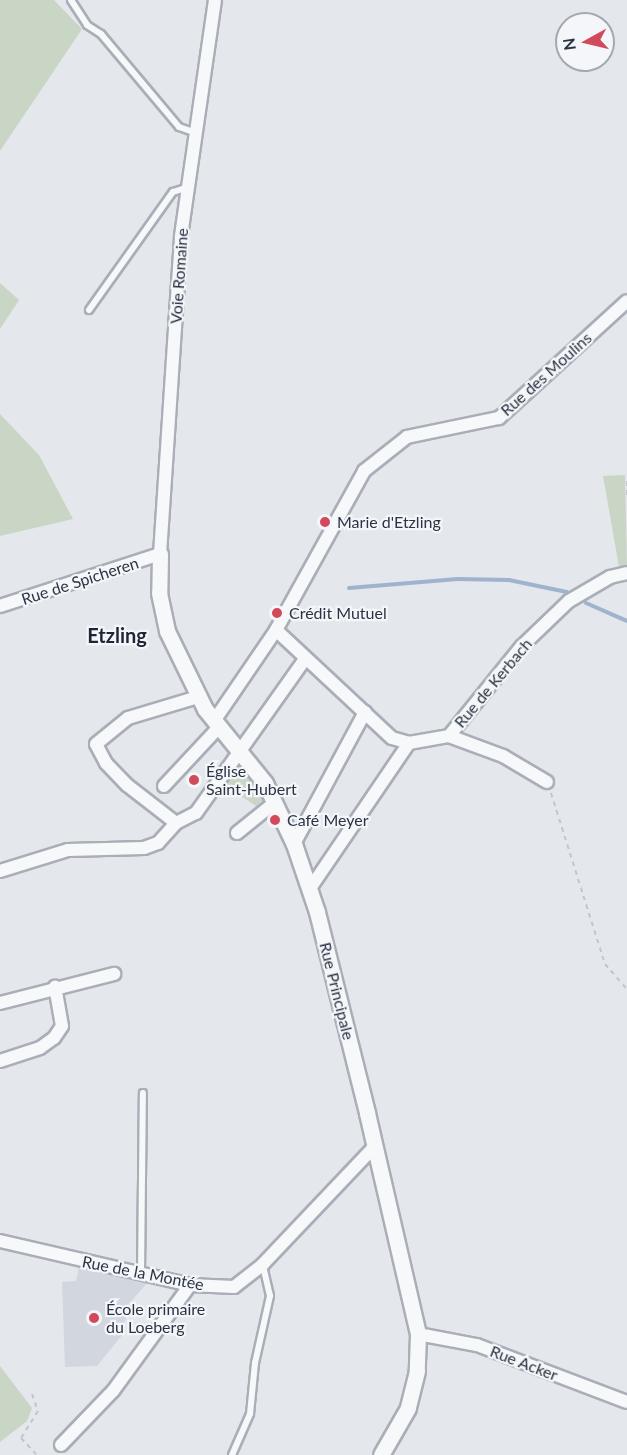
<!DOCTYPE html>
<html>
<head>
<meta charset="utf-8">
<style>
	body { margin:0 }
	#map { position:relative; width:627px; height:1455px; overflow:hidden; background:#e4e7ec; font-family:Lato,sans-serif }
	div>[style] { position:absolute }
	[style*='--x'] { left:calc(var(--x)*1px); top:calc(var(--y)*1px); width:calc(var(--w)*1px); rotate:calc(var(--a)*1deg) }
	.built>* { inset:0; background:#d2d6de }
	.green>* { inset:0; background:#c9d6c5 }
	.stream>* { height:4px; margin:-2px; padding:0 2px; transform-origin:2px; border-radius:2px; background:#9fb4cc }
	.path>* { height:2px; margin-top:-1px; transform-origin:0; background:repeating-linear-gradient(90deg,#c2c5cb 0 4.5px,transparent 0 9px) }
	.roads { filter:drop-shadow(2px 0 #a9aeb7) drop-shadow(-2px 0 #a9aeb7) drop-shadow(0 2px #a9aeb7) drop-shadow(0 -2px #a9aeb7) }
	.service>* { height:6px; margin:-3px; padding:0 3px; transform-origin:3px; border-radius:3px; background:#f7f8fa }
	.minor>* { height:12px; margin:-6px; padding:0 6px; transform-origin:6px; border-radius:6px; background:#f7f8fa }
	.tertiary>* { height:15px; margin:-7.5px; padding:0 7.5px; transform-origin:7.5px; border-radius:7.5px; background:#f7f8fa }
	.dots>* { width:16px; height:16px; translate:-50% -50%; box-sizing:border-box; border:3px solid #f4f6f9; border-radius:50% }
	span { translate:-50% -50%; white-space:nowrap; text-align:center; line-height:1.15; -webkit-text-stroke:4.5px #f4f6f9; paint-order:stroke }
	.street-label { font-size:16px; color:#2b3445 }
	.poi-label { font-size:16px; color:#2b3445 }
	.left { translate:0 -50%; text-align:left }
	.quarter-label { font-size:20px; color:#1d2536; font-weight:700 }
	.north { position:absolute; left:555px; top:12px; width:60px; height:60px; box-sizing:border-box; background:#f4f6f9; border:2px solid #a4a8b1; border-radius:50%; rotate:262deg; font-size:16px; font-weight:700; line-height:24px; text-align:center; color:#2b3445 }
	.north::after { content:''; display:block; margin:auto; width:21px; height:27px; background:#d1495b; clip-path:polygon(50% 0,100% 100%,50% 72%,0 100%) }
</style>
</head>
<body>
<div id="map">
	<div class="built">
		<i style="clip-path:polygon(79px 1268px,147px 1283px,128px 1305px,123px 1334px,97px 1366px,65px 1367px,62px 1282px,76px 1281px)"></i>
	</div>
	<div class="green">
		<i style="clip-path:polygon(0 0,54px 0,82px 29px,0 151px)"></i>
		<i style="clip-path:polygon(0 283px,19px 300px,0 329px)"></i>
		<i style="clip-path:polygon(0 414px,39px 455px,73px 519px,0 536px)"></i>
		<i style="clip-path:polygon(625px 475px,627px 565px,619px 567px,603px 476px)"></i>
		<i style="clip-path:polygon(238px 765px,265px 799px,256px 806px,226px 786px)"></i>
		<i style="clip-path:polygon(0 1366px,32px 1408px,27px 1421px,0 1442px)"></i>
	</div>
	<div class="stream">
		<i style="--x:349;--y:588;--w:109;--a:-4.7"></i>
		<i style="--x:458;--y:579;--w:51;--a:1.1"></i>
		<i style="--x:509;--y:580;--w:59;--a:11.7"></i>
		<i style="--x:586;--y:603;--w:45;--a:23.7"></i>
	</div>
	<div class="path">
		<i style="--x:627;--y:481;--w:17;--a:90"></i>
		<i style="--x:551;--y:793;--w:179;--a:72.5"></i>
		<i style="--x:605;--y:964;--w:33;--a:49"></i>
		<i style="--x:32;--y:1394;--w:18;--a:71"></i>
		<i style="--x:38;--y:1411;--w:32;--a:122"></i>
		<i style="--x:21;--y:1438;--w:23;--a:47"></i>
	</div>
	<div class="roads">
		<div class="service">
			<i style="--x:71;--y:0;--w:30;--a:57"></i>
			<i style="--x:87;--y:25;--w:17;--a:33"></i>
			<i style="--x:101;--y:34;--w:121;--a:50"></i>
			<i style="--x:179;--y:127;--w:18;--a:19"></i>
			<i style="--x:89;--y:310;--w:145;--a:-54.6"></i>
			<i style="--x:173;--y:192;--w:16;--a:-18"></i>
			<i style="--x:141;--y:1274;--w:181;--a:-89.4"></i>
			<i style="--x:232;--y:1455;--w:45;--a:-66.3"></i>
			<i style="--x:250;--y:1414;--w:51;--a:-84.4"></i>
			<i style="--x:255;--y:1363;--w:69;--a:-77.4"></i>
			<i style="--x:270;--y:1296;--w:32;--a:-103"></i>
		</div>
		<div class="minor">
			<i style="--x:0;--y:606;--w:168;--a:-18"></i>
			<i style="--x:160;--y:554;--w:319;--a:-86.2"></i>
			<i style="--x:181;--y:236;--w:238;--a:-81.8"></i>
			<i style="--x:276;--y:630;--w:158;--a:43"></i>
			<i style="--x:392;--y:738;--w:18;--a:16"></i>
			<i style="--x:409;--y:743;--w:41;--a:-9.9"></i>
			<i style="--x:449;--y:736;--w:116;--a:-51"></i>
			<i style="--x:522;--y:646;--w:65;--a:-43.8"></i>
			<i style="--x:569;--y:601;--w:48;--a:-30.3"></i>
			<i style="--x:610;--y:577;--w:17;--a:-13"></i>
			<i style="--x:214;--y:721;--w:110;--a:-55.7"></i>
			<i style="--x:276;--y:630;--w:182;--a:-61"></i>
			<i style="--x:364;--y:471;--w:55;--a:-38.3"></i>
			<i style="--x:407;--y:437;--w:94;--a:-11.7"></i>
			<i style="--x:499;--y:418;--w:173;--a:-42.4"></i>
			<i style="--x:449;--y:736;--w:58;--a:20.3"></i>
			<i style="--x:503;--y:756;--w:51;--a:30.6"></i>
			<i style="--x:164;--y:786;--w:79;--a:-47"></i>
			<i style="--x:176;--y:823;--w:62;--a:-142.2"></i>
			<i style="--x:127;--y:785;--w:30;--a:-134"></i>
			<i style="--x:106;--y:763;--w:21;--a:-118"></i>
			<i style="--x:96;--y:744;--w:41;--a:-39.1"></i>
			<i style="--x:128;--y:718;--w:73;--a:-16.7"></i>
			<i style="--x:237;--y:833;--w:48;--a:-39"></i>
			<i style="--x:294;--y:844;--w:150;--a:-61.7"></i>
			<i style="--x:0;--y:871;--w:71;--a:-17.2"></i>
			<i style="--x:68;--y:850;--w:76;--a:-1.5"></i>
			<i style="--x:144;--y:848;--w:15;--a:-20"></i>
			<i style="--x:158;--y:843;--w:27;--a:-48"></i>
			<i style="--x:176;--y:823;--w:22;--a:-27"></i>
			<i style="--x:196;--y:813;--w:189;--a:-54.7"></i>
			<i style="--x:309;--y:890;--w:178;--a:-55.8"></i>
			<i style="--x:0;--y:1003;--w:118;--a:-14.3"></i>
			<i style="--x:0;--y:1061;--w:42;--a:-18"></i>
			<i style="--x:40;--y:1048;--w:17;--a:-36"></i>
			<i style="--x:54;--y:1038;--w:14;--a:-56"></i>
			<i style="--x:62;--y:1026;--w:40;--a:-100"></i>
			<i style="--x:0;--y:1241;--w:195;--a:13"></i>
			<i style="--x:190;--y:1285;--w:44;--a:2.6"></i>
			<i style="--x:234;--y:1287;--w:37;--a:-38"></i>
			<i style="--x:263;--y:1264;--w:161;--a:-46.5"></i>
			<i style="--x:418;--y:1334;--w:60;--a:10.6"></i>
			<i style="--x:477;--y:1345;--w:160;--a:20.8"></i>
			<i style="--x:61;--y:1445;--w:75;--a:-46.1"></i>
			<i style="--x:113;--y:1391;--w:131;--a:-54"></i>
		</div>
		<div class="tertiary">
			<i style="--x:160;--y:554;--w:39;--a:91"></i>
			<i style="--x:159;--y:593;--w:39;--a:78"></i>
			<i style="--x:167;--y:631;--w:87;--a:64"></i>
			<i style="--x:205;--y:709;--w:95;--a:51"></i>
			<i style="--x:265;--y:783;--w:68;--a:64.6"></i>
			<i style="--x:294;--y:844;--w:72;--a:71.3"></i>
			<i style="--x:317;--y:912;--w:207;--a:76"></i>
			<i style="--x:367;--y:1113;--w:227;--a:77"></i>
			<i style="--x:418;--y:1334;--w:37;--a:92"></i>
			<i style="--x:417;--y:1371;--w:38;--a:104"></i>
			<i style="--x:408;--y:1408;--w:54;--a:119.9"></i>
		</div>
	</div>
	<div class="dots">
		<i style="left:325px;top:522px;background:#d1495b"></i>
		<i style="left:277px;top:613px;background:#d1495b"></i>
		<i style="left:194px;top:780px;background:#d1495b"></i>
		<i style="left:275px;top:820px;background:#d1495b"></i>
		<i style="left:94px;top:1318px;background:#d1495b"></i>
	</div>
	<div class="street-label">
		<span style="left:179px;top:276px;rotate:-86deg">Voie Romaine</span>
		<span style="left:546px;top:374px;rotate:-42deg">Rue des Moulins</span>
		<span style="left:80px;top:581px;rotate:-18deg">Rue de Spicheren</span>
		<span style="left:493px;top:683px;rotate:-50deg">Rue de Kerbach</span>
		<span style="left:337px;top:991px;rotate:76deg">Rue Principale</span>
		<span style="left:143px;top:1273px;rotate:11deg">Rue de la Montée</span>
		<span style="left:524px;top:1363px;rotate:21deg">Rue Acker</span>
	</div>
	<div class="poi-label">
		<span class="left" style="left:337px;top:522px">Marie d'Etzling</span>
		<span class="left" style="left:289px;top:613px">Crédit Mutuel</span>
		<span class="left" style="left:206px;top:780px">Église<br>Saint-Hubert</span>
		<span class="left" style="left:287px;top:820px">Café Meyer</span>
		<span class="left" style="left:106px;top:1318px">École primaire<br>du Loeberg</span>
	</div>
	<div class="quarter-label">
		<span style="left:117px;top:635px">Etzling</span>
	</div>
	<div class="north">N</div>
</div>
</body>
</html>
